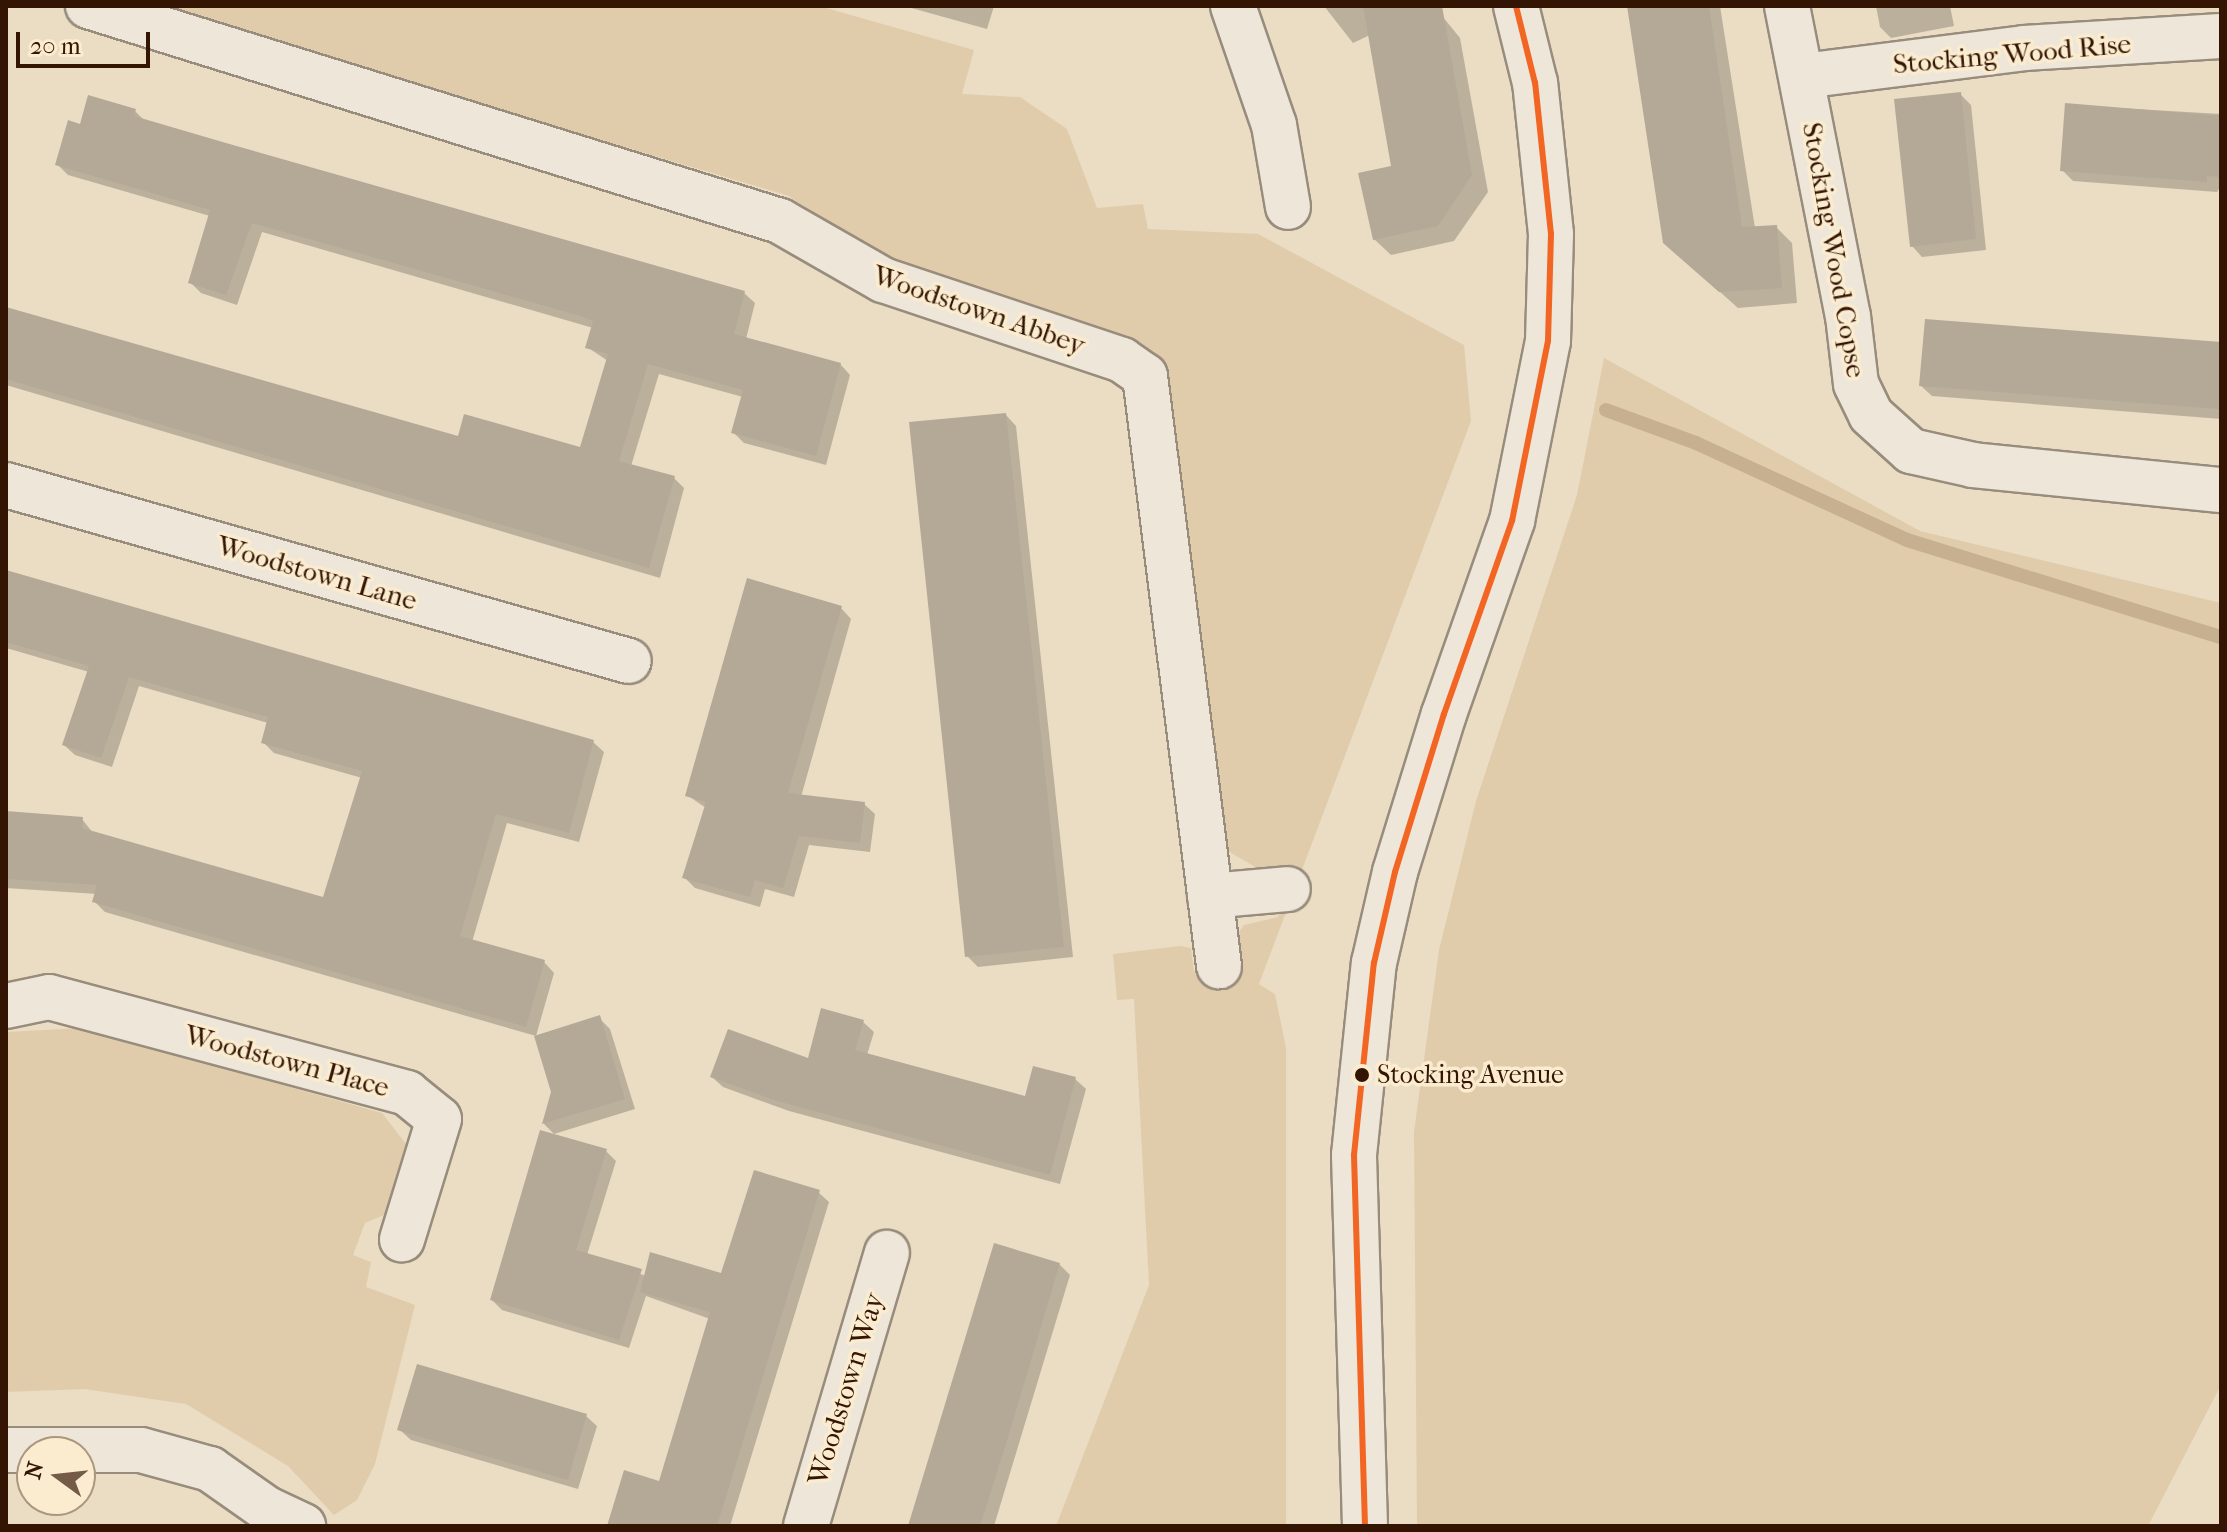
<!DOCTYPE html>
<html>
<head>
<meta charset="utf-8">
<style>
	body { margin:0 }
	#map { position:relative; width:2227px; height:1532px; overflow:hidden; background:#eaddc4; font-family:"IM FELL French Canon",serif }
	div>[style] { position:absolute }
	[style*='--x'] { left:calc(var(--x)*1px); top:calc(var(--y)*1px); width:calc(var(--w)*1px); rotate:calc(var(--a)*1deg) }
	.green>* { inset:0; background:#e0ccab }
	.shadow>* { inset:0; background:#0003 }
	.stream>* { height:14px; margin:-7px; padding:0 7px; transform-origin:7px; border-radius:7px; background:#c6b090 }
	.building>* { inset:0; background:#b4a997 }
	.roads { filter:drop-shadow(2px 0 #988c7c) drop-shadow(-2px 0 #988c7c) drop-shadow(0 2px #988c7c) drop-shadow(0 -2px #988c7c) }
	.street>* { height:44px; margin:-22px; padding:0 22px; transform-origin:22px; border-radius:22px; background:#ede6d9 }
	.secondary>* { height:44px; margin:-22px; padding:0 22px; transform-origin:22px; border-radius:22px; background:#ede6d9 }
	.bus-1>* { height:6px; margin:-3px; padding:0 3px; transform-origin:3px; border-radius:3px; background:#f26522 }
	.dots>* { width:22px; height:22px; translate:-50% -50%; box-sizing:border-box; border:4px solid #fbeccf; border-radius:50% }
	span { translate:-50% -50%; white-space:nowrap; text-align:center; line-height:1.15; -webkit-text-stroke:7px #fbeccf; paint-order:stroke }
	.bus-label { font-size:26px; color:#341504 }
	.left { translate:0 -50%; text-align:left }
	.street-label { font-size:28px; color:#341504 }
	.frame { position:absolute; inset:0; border:8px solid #341504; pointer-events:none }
	.north { position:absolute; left:16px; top:1436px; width:80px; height:80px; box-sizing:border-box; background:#fbeccf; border:2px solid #ab967e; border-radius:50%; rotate:285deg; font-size:22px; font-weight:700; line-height:32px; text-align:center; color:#341504 }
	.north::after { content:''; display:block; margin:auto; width:28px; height:36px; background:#745b47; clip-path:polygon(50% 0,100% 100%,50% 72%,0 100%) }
	.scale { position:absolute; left:16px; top:32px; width:134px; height:36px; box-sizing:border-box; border:4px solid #341504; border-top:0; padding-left:10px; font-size:24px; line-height:28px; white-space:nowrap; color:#341504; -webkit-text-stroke:6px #fbeccf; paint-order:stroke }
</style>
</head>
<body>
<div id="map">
	<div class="green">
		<i style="clip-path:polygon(151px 6px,819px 6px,974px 50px,962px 94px,1020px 97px,1067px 129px,1097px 208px,1143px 204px,1148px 229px,1258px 234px,1464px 345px,1471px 421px,1259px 984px,1275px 994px,1286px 1048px,1286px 1526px,1056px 1526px,1149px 1285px,1134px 999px,1117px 1000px,1113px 954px,1180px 946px,1191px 948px,1194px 972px,1235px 967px,1236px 936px,1244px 925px,1278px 917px,1297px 865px,1257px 868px,1226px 850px,1173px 405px,1158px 363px,1133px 338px,901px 269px,845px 238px,789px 196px)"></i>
		<i style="clip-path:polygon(1604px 358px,1920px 531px,2221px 603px,2221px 1385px,2148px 1526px,1417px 1526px,1414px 1132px,1439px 950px,1476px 801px,1577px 495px)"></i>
		<i style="clip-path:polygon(80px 1028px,382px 1113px,406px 1144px,384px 1215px,365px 1223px,353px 1255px,371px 1262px,366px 1287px,415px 1305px,375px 1464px,357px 1500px,334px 1515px,288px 1466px,186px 1404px,84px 1389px,6px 1392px,6px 1032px)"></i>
	</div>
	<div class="shadow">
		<i style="clip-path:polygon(904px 6px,994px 6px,987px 29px)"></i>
		<i style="clip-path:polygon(1324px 6px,1434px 6px,1460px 38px,1488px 192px,1454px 241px,1391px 255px,1374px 239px,1393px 167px,1370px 35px,1353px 43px)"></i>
		<i style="clip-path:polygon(1628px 6px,1720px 6px,1755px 228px,1776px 227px,1792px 243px,1797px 303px,1738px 308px,1664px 242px)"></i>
		<i style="clip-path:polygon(1876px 6px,1950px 6px,1954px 26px,1891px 38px,1880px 27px)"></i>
		<i style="clip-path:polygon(1960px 94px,1971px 105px,1986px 250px,1922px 257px,1912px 246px)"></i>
		<i style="clip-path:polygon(2067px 105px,2221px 114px,2221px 186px,2217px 192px,2073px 181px,2062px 170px)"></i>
		<i style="clip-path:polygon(135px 111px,145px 121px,744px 293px,755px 303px,746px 339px,840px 364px,850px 375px,826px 465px,744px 443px,733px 432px,743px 397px,659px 374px,631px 466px,674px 478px,684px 488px,660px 578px,6px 385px,6px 324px,459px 439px,581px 450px,608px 361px,587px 347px,593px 328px,262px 232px,237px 305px,201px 293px,190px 282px,210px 216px,68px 175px,57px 164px,81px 126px)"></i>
		<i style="clip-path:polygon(1927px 321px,2221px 344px,2221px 419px,1932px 396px,1921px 386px)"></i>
		<i style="clip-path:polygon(1006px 415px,1016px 426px,1073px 957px,978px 967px,967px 956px)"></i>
		<i style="clip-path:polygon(6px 572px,593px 742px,604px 752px,579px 842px,507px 823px,472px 942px,544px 962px,554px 973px,536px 1036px,105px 912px,95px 902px,97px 894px,6px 888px,6px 813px,82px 819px,93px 833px,324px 900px,362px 778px,274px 753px,263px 742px,268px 723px,139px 686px,112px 767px,75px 755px,64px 745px,89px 672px,6px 648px)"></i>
		<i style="clip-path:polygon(841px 608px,851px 619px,801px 797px,864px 804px,875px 814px,870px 852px,809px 845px,794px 897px,765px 889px,760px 907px,695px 888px,684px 877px,706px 808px,687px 795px)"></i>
		<i style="clip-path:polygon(599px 1018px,610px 1029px,635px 1109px,554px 1134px,544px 1124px,553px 1092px)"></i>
		<i style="clip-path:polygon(863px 1022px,874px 1032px,867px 1055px,1026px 1099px,1075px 1079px,1086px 1089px,1060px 1184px,789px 1111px,723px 1087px,712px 1077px,809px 1061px)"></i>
		<i style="clip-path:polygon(606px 1151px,616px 1161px,587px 1255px,646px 1276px,723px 1275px,818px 1192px,829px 1202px,730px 1526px,609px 1526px,660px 1483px,710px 1319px,646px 1296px,629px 1348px,502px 1310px,492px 1300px)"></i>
		<i style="clip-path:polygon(1059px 1264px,1070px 1275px,994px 1526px,911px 1526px)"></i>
		<i style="clip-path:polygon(586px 1416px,597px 1426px,578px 1489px,411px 1440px,400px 1430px)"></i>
	</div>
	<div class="stream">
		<i style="--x:1606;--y:410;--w:96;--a:20.1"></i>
		<i style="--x:1696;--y:443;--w:232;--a:24.7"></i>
		<i style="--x:1907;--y:540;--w:329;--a:17.2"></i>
	</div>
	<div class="building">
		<i style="clip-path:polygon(1363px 6px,1442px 6px,1472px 175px,1438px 226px,1373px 240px,1358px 173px,1391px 166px)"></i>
		<i style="clip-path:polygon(1627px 6px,1709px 6px,1742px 227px,1777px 225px,1782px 288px,1719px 292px,1663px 243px)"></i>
		<i style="clip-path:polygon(1961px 92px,1976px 239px,1910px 247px,1894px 99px)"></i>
		<i style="clip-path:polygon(88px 95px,136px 109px,134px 116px,226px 143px,745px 291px,734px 334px,841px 363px,816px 456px,731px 433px,743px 390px,648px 364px,619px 461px,675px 476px,649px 568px,6px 379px,6px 307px,458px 436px,464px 414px,580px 447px,608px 354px,585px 348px,593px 321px,577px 315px,252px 223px,226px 295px,188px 283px,210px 210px,55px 165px,68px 120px,80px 124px)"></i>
		<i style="clip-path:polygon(2065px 103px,2221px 116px,2221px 177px,2207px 176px,2207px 182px,2060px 171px)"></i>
		<i style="clip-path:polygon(1925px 319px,2221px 342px,2219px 409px,1919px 386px)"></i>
		<i style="clip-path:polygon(1006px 413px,1064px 947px,965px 957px,909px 422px)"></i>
		<i style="clip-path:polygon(6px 570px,594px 740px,569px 833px,496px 814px,460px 936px,545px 960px,526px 1027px,92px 902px,97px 885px,6px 879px,6px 811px,83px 817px,82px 828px,323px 897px,362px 771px,261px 743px,268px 717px,129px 677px,101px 758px,62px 745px,89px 666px,6px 642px)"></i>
		<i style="clip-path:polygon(747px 578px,842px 606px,788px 793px,865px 802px,860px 843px,799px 836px,783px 888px,755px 880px,750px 897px,682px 878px,706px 802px,685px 796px)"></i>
		<i style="clip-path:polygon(821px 1008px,864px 1020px,855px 1050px,1025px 1096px,1033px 1066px,1076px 1077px,1050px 1175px,777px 1101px,710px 1077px,728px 1029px,808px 1058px)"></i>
		<i style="clip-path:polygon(600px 1015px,625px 1099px,542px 1124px,551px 1092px,534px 1036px)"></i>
		<i style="clip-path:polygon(540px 1130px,607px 1149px,576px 1250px,642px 1269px,619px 1340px,490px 1300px)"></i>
		<i style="clip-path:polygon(754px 1170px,820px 1190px,717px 1526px,607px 1526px,624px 1470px,659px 1481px,710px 1312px,640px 1292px,650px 1252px,721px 1273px)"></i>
		<i style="clip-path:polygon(994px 1243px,1060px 1263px,1009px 1434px,980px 1526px,908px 1526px)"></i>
		<i style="clip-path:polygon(417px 1364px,587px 1414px,568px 1480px,397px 1430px)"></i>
	</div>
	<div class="roads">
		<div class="street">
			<i style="--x:88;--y:6;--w:725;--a:17.26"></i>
			<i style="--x:780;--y:221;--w:119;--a:29.8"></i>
			<i style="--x:883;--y:280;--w:252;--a:18.5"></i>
			<i style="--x:1122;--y:360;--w:28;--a:35"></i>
			<i style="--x:1145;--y:376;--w:595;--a:82.85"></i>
			<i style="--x:1233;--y:6;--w:126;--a:71"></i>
			<i style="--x:1274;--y:125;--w:83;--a:80.3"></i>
			<i style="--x:1787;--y:6;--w:316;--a:78.9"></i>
			<i style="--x:1848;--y:316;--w:68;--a:83.3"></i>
			<i style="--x:1856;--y:384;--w:34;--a:64"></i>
			<i style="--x:1871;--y:415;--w:54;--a:42"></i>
			<i style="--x:1911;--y:451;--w:64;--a:12.7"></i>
			<i style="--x:1973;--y:465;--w:249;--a:5.8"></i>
			<i style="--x:1803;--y:76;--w:223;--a:-7.2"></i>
			<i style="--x:2024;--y:48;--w:197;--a:-3.5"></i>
			<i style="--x:6;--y:485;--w:647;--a:15.78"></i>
			<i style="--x:1210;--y:896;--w:78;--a:-5.1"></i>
			<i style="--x:6;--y:1006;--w:44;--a:-11.8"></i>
			<i style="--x:49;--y:997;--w:371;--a:15"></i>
			<i style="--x:407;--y:1093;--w:41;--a:39.1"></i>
			<i style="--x:439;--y:1119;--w:126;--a:107.1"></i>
			<i style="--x:6;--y:1450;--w:135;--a:0"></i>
			<i style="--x:141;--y:1450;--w:72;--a:15.4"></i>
			<i style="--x:210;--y:1469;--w:70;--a:35.1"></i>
			<i style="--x:267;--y:1509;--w:40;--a:25"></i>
			<i style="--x:806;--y:1526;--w:285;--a:-73.5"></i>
		</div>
		<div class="secondary">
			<i style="--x:1365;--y:1526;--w:371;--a:-91.7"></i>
			<i style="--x:1354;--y:1155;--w:193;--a:-84.1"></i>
			<i style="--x:1374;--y:963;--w:93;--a:-77"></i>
			<i style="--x:1395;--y:872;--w:165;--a:-72.8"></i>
			<i style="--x:1444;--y:714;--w:205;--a:-70.6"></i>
			<i style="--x:1512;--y:521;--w:184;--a:-78.7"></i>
			<i style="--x:1548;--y:341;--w:107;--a:-88.4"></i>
			<i style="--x:1551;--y:234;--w:152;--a:-96"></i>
			<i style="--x:1535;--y:83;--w:79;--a:-103.9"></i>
		</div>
	</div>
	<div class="bus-1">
		<i style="--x:1365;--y:1526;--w:371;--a:-91.7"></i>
		<i style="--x:1354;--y:1155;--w:193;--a:-84.1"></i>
		<i style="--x:1374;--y:963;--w:93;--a:-77"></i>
		<i style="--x:1395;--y:872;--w:165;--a:-72.8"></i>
		<i style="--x:1444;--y:714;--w:205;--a:-70.6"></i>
		<i style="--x:1512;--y:521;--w:184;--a:-78.7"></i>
		<i style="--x:1548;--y:341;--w:107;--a:-88.4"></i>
		<i style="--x:1551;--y:234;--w:152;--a:-96"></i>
		<i style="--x:1535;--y:83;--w:79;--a:-103.9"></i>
	</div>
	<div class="dots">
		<i style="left:1362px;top:1075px;background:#341504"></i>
	</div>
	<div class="bus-label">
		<span class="left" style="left:1377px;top:1075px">Stocking Avenue</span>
	</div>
	<div class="street-label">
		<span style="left:2012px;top:54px;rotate:-5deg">Stocking Wood Rise</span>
		<span style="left:1834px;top:250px;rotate:80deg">Stocking Wood Copse</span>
		<span style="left:979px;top:310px;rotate:19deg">Woodstown Abbey</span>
		<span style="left:317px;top:573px;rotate:16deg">Woodstown Lane</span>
		<span style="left:287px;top:1061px;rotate:15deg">Woodstown Place</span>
		<span style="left:846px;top:1389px;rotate:-73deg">Woodstown Way</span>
	</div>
	<div class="frame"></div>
	<div class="north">N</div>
	<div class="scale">20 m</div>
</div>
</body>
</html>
